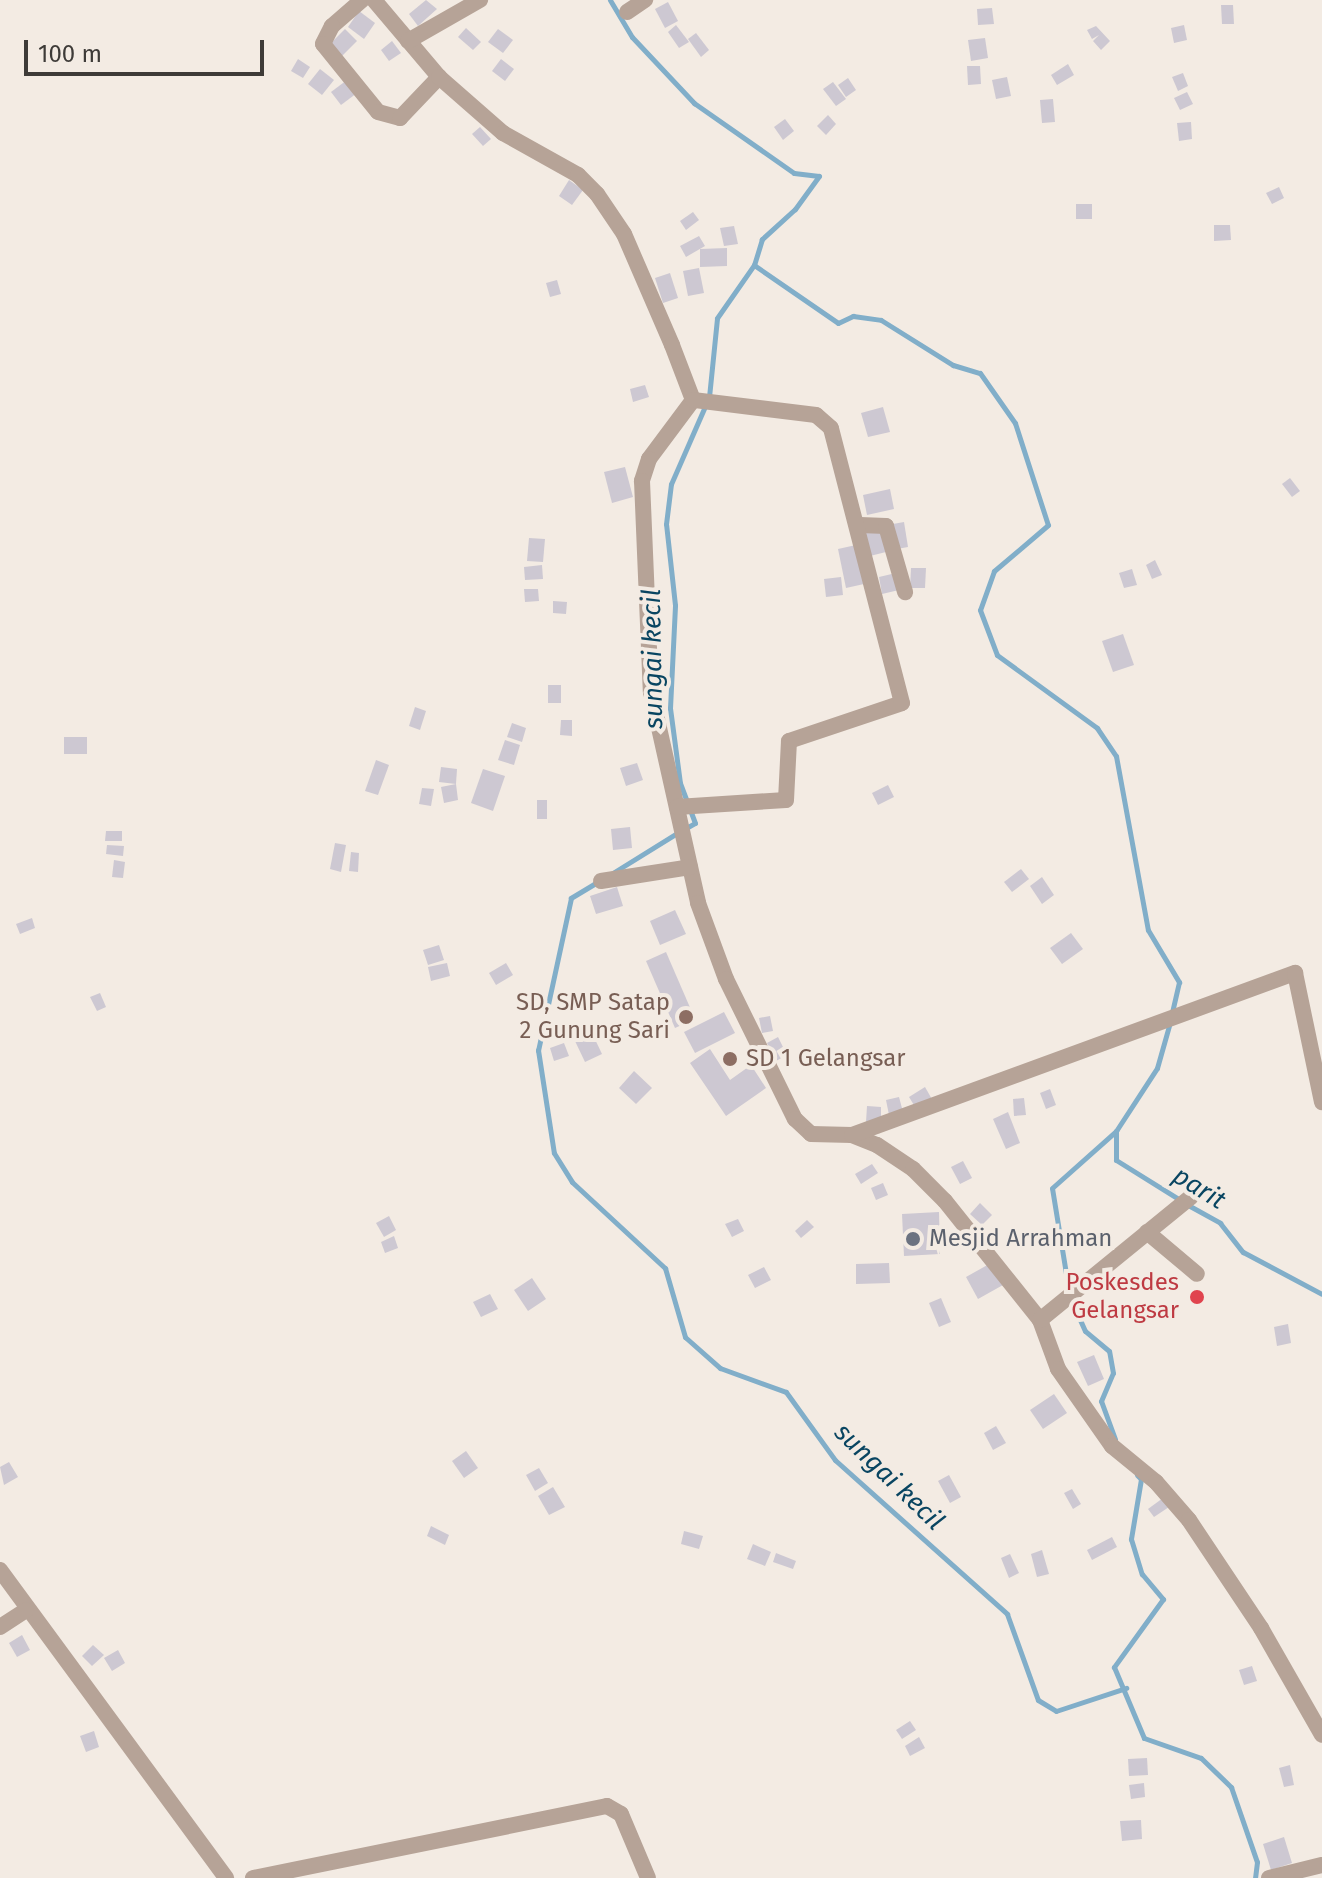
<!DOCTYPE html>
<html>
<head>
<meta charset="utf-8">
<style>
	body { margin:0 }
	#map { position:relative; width:1322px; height:1878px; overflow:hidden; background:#f3ebe3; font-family:"Fira Sans",sans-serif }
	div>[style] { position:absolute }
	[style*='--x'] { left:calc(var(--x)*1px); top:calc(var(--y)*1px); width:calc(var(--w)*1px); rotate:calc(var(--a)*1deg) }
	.stream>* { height:5px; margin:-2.5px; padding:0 2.5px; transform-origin:2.5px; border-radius:2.5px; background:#81aec9 }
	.building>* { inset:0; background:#cdc8d2 }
	.minor>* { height:16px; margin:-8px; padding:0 8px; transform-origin:8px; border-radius:8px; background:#b6a397 }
	.dots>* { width:22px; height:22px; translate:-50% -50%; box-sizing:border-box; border:4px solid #f3ebe3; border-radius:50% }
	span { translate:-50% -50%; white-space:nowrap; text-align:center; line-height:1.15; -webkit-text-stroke:8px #f3ebe3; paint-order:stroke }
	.education-label { font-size:24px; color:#785e54 }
	.right { translate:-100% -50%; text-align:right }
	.left { translate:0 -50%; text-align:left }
	.worship-label { font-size:24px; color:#5b616d }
	.health-label { font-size:24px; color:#be3a42 }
	.water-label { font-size:26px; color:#094561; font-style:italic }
	.scale { position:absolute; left:24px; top:40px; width:240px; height:36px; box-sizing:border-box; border:4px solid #3e3b38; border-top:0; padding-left:10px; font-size:24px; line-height:28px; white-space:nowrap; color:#3e3b38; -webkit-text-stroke:6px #f3ebe3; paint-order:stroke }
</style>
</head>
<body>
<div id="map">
	<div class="stream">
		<i style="--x:610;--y:0;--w:43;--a:59.3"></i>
		<i style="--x:632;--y:37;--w:91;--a:46.8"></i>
		<i style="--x:694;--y:103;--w:122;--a:35"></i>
		<i style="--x:794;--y:173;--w:25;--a:7"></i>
		<i style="--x:819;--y:176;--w:41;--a:126"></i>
		<i style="--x:795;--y:209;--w:45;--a:137.7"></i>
		<i style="--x:762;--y:239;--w:27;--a:107"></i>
		<i style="--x:754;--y:265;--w:102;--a:34.6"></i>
		<i style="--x:838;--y:323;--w:17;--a:-25"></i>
		<i style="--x:853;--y:316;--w:28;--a:8"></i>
		<i style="--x:881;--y:320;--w:85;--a:32"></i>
		<i style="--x:953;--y:365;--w:28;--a:17"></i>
		<i style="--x:980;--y:373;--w:61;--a:55"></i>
		<i style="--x:1015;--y:423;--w:107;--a:72.1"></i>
		<i style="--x:1048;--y:525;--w:71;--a:139.6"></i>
		<i style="--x:994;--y:571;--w:41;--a:109.7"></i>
		<i style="--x:980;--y:610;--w:48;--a:69.3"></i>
		<i style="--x:997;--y:655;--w:124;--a:36.1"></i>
		<i style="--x:1097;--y:728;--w:34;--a:56"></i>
		<i style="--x:1116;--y:756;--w:177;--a:79.6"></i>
		<i style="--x:1148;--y:930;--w:61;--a:59.2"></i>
		<i style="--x:1179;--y:982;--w:32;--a:103"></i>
		<i style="--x:686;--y:828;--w:10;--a:-29"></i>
		<i style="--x:695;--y:823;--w:43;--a:-110.6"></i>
		<i style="--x:680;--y:783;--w:76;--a:-97.6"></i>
		<i style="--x:670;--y:708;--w:103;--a:-87.2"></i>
		<i style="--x:675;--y:605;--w:81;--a:-96.3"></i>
		<i style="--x:666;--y:524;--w:40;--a:-82.9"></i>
		<i style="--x:671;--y:484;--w:95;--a:-66.4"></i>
		<i style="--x:709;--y:397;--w:79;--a:-84.2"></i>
		<i style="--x:717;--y:318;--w:65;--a:-55.1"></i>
		<i style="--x:611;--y:874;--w:78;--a:-31.8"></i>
		<i style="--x:599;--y:881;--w:33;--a:149"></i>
		<i style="--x:571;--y:898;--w:156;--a:102.2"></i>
		<i style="--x:538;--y:1050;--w:104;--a:81.2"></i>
		<i style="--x:554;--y:1153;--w:34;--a:58"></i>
		<i style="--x:572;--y:1182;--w:127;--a:42.8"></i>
		<i style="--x:665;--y:1268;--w:72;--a:73.8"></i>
		<i style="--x:685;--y:1337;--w:47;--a:41.5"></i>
		<i style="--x:720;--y:1368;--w:70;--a:20"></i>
		<i style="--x:786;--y:1392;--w:84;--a:54.2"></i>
		<i style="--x:835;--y:1460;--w:231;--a:41.8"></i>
		<i style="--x:1007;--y:1614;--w:91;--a:70.2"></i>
		<i style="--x:1038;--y:1700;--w:21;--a:31"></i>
		<i style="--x:1056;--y:1711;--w:74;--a:-18.2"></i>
		<i style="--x:1116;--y:1131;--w:29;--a:90"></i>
		<i style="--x:1116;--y:1160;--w:75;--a:32"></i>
		<i style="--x:1188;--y:1205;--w:37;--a:29"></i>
		<i style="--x:1220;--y:1223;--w:37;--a:52"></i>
		<i style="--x:1243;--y:1252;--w:89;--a:28"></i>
		<i style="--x:1115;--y:1439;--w:40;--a:-110.2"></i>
		<i style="--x:1101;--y:1401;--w:30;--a:-67"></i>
		<i style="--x:1113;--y:1373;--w:22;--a:-100"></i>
		<i style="--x:1109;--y:1351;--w:31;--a:-140"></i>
		<i style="--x:1085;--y:1331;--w:36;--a:-114"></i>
		<i style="--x:1070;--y:1298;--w:111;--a:-99.3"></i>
		<i style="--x:1052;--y:1188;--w:86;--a:-41.7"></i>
		<i style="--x:1116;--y:1131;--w:75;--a:-56.9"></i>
		<i style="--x:1157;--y:1068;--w:48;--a:-74.2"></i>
		<i style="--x:1137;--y:1475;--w:6;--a:45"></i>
		<i style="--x:1141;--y:1479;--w:61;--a:99.5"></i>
		<i style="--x:1131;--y:1539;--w:37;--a:73"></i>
		<i style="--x:1142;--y:1574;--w:33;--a:50"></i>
		<i style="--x:1163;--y:1599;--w:84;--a:125.8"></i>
		<i style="--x:1114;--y:1667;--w:77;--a:67.1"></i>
		<i style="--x:1144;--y:1738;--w:60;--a:19.3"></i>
		<i style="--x:1201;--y:1758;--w:42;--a:44"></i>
		<i style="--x:1231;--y:1787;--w:79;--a:70.9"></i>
		<i style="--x:1257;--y:1862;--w:16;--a:97"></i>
	</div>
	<div class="building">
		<i style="clip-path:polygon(426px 0,437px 9px,418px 26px,409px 14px)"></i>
		<i style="clip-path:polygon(668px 2px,678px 21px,665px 28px,655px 9px)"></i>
		<i style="clip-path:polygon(1221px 5px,1233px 5px,1234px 24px,1222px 24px)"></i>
		<i style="clip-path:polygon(992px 8px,994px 24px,978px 25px,977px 9px)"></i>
		<i style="clip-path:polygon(359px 11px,375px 23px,364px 39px,348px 27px)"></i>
		<i style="clip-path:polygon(676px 25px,689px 42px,679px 48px,668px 32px)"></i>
		<i style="clip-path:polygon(1184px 25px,1187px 40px,1174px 43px,1171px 28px)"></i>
		<i style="clip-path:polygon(1096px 26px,1110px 41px,1101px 50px,1093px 41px,1099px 35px,1092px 39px,1087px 30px)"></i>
		<i style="clip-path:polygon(466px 28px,481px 42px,473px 50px,458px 37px)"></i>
		<i style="clip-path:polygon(345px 29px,357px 41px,342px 56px,330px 44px)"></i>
		<i style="clip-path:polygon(498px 29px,513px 40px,503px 53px,488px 42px)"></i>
		<i style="clip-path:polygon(696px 33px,709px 50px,701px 57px,688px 39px)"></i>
		<i style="clip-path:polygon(985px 38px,988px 58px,971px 61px,968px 40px)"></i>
		<i style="clip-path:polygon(392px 41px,401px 53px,389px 61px,381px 50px)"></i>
		<i style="clip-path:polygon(298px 59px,310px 67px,303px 78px,291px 71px)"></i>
		<i style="clip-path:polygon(501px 59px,514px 69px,505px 81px,492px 71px)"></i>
		<i style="clip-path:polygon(1068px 64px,1074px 75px,1057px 85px,1051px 75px)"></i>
		<i style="clip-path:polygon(967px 66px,980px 66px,981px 84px,968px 85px)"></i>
		<i style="clip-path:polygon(320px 69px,334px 80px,322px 95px,308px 84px)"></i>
		<i style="clip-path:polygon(1183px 73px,1188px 86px,1178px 91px,1172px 77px)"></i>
		<i style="clip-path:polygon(1007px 77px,1011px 96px,996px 99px,992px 80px)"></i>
		<i style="clip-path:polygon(848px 78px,856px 90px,846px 97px,838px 85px)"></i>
		<i style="clip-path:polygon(347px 80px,357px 93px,341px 105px,331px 92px)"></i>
		<i style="clip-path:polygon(833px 82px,846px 99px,836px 106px,823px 89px)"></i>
		<i style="clip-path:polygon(1187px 92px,1193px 104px,1180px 110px,1174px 98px)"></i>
		<i style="clip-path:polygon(1053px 99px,1055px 122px,1042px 123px,1040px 100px)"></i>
		<i style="clip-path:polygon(828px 115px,836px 124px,826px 135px,817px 126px)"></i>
		<i style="clip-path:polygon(785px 119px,794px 131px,783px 140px,774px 127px)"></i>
		<i style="clip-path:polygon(1191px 122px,1192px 139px,1179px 141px,1177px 123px)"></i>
		<i style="clip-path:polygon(480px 127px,491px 139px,483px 146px,472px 134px)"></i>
		<i style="clip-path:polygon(569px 180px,583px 190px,572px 205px,559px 196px)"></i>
		<i style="clip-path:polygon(1279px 187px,1284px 198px,1272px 204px,1266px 193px)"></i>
		<i style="clip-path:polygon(1076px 204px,1092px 204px,1092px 219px,1076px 219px)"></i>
		<i style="clip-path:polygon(693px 212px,699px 220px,686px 230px,680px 221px)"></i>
		<i style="clip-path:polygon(1214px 225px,1230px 225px,1231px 240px,1214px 241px)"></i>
		<i style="clip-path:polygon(734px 226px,738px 244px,724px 246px,720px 228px)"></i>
		<i style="clip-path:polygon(699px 236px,705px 246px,686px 257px,680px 246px)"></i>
		<i style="clip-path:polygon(727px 248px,727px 266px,700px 267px,700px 249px)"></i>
		<i style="clip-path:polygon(699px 268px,704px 293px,688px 296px,683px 271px)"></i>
		<i style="clip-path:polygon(670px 273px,678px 298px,663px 303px,655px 278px)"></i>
		<i style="clip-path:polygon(557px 280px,561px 294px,550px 297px,546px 283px)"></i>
		<i style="clip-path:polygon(645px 385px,649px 397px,633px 402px,630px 389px)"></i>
		<i style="clip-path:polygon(883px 407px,890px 432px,868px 437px,861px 413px)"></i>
		<i style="clip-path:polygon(625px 467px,633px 497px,612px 503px,604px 472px)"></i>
		<i style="clip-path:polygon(1290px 478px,1300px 491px,1292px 497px,1282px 484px)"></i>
		<i style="clip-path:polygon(890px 489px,894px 509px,867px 515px,863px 495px)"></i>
		<i style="clip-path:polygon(904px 522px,908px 547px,897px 549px,893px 524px)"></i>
		<i style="clip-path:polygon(881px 529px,886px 552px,870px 556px,865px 532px)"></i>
		<i style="clip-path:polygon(529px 538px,545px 539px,543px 562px,527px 561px)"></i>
		<i style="clip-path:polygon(856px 545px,864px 584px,846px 588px,838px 549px)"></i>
		<i style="clip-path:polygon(1155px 560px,1162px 575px,1152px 579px,1146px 565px)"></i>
		<i style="clip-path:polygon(542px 565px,543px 579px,525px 580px,524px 567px)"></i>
		<i style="clip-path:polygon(911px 568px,926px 568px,925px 588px,910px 588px)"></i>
		<i style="clip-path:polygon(1132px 569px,1137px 585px,1124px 588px,1119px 573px)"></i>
		<i style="clip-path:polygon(896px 573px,899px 590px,882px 594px,879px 577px)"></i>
		<i style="clip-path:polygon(841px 577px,843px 595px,826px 597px,824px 579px)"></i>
		<i style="clip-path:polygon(524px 589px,538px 589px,539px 601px,525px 602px)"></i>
		<i style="clip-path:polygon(553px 601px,567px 602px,566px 614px,553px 613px)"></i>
		<i style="clip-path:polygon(1123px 634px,1134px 665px,1113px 672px,1102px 641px)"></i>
		<i style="clip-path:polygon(548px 685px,561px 685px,561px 703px,548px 703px)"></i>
		<i style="clip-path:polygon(415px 707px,426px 711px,420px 730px,409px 726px)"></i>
		<i style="clip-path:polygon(561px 720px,572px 720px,572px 736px,560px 735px)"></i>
		<i style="clip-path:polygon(512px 723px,526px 728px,522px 742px,507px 737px)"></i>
		<i style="clip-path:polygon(64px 737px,87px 737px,87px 754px,64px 754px)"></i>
		<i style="clip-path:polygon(505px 740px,520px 745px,514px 765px,498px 760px)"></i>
		<i style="clip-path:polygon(376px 760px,389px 765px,378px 795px,365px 791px)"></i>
		<i style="clip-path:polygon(637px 763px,643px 780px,626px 786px,620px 768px)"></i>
		<i style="clip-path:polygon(441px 767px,457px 769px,456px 784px,439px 782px)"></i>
		<i style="clip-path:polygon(483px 769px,505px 776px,493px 811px,471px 803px)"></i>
		<i style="clip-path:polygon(456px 784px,458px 800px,444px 803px,441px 787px)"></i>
		<i style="clip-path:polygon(888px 785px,894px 797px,878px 805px,872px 793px)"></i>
		<i style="clip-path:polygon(422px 788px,434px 789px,431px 806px,419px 804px)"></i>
		<i style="clip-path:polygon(537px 800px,547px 800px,547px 819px,537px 819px)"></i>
		<i style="clip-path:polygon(630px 827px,632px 848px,613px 850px,611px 829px)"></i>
		<i style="clip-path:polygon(106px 831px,122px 831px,122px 841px,105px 841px)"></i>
		<i style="clip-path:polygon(335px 843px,346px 845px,341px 872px,330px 869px)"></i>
		<i style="clip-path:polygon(107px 845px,124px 846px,123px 856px,106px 854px)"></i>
		<i style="clip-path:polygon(351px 852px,359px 853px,358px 872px,349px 871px)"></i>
		<i style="clip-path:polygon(114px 860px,125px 862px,123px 878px,112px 877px)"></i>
		<i style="clip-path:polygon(1021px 869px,1029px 879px,1012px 892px,1004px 882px)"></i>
		<i style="clip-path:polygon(1042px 877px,1054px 895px,1042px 904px,1030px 886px)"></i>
		<i style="clip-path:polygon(617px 887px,623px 906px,596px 914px,590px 896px)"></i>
		<i style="clip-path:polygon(675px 910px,686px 934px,660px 945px,650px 921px)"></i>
		<i style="clip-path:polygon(32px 918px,35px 928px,20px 934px,16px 924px)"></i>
		<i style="clip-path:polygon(1071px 933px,1083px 949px,1062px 964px,1050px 948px)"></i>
		<i style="clip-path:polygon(439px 945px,444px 960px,428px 965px,423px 950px)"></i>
		<i style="clip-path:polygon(666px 952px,695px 1019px,675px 1028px,646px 961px)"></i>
		<i style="clip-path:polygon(447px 963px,450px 976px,431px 981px,428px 967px)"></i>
		<i style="clip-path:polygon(506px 963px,513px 975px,496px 985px,489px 973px)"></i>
		<i style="clip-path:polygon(100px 993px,106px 1007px,97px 1011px,90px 997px)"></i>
		<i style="clip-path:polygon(724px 1012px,735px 1033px,695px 1053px,684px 1032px)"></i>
		<i style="clip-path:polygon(770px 1016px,773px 1031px,762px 1033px,759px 1018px)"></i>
		<i style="clip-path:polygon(592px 1033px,602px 1054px,585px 1062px,575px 1041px)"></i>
		<i style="clip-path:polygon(778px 1037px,787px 1055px,776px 1061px,767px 1043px)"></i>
		<i style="clip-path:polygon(564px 1043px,569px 1056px,554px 1061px,550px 1048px)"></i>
		<i style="clip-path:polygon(710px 1049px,730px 1080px,751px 1065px,766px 1088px,726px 1116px,690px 1063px)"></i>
		<i style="clip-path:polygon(634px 1071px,652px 1088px,636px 1104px,619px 1088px)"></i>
		<i style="clip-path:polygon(925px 1087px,933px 1101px,917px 1110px,909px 1097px)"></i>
		<i style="clip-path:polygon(1050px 1089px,1056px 1105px,1046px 1109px,1040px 1093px)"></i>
		<i style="clip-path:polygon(899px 1097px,903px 1112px,889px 1115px,886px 1100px)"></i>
		<i style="clip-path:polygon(1024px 1098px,1026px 1115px,1014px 1116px,1013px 1099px)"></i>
		<i style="clip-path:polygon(867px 1106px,881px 1107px,881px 1122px,866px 1122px)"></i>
		<i style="clip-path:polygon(1008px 1112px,1020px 1143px,1006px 1149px,993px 1119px)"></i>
		<i style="clip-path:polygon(963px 1161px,972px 1178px,960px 1184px,951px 1167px)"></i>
		<i style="clip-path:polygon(872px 1164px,878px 1173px,861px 1184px,855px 1174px)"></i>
		<i style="clip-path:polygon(883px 1183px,888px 1195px,876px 1200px,871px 1188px)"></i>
		<i style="clip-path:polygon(980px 1203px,992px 1215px,982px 1225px,970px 1214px)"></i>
		<i style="clip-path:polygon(939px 1212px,940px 1254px,904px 1256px,902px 1214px)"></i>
		<i style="clip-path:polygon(389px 1216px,396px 1230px,384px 1237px,376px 1223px)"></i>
		<i style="clip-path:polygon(738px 1219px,744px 1231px,732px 1237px,725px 1224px)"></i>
		<i style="clip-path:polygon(807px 1220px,814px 1227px,801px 1238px,795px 1231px)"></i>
		<i style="clip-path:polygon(394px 1236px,398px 1248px,385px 1253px,381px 1242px)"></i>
		<i style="clip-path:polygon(889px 1263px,890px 1283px,856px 1284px,856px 1264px)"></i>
		<i style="clip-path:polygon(991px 1263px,1003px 1285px,978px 1299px,966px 1277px)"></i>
		<i style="clip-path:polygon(764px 1267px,771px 1280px,755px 1288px,748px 1275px)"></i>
		<i style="clip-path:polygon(532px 1278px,546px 1299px,528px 1311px,514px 1290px)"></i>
		<i style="clip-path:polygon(490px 1294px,498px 1309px,481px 1317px,473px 1302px)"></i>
		<i style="clip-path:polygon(941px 1298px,951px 1322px,939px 1327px,929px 1303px)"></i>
		<i style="clip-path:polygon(1288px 1324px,1291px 1343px,1277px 1346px,1274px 1327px)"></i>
		<i style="clip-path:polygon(1094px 1355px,1104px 1379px,1088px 1386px,1077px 1362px)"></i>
		<i style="clip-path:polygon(1054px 1394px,1067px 1413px,1043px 1429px,1030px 1410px)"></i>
		<i style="clip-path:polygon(996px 1426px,1006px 1443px,993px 1450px,984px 1433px)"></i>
		<i style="clip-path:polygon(466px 1451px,478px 1468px,464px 1478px,452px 1461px)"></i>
		<i style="clip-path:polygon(9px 1462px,18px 1477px,4px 1485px,0 1467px)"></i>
		<i style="clip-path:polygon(539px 1468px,548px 1483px,535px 1491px,526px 1475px)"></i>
		<i style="clip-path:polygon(949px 1475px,961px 1497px,950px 1503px,938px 1481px)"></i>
		<i style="clip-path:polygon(553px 1487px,565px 1507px,549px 1515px,538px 1496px)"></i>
		<i style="clip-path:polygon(1072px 1489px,1081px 1504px,1073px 1509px,1064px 1493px)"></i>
		<i style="clip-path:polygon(1163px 1498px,1169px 1507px,1154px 1517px,1148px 1509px)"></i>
		<i style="clip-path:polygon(431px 1526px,449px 1535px,445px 1545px,427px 1536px)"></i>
		<i style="clip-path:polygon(684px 1531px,703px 1536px,699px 1549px,681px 1544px)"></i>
		<i style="clip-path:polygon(1112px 1537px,1117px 1547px,1092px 1560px,1087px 1550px)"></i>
		<i style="clip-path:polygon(753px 1544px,771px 1552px,765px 1566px,747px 1559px)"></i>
		<i style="clip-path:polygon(1042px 1550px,1049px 1574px,1037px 1577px,1031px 1554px)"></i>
		<i style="clip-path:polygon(776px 1553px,796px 1561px,793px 1569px,773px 1562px)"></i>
		<i style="clip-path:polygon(1010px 1554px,1019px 1573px,1009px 1578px,1001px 1558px)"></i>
		<i style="clip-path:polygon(22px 1635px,30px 1650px,17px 1657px,9px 1643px)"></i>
		<i style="clip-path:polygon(93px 1645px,104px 1655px,92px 1666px,82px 1656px)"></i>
		<i style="clip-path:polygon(118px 1650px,125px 1663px,112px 1671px,104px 1658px)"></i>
		<i style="clip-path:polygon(1252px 1666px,1257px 1681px,1244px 1685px,1239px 1670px)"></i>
		<i style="clip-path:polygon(910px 1721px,916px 1730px,902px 1739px,896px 1730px)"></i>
		<i style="clip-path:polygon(94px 1731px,99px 1747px,86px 1752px,80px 1736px)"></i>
		<i style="clip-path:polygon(919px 1737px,925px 1748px,910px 1756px,905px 1746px)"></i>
		<i style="clip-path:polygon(1147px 1758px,1148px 1775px,1129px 1776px,1128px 1759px)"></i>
		<i style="clip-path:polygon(1290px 1765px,1294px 1785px,1284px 1787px,1279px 1768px)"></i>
		<i style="clip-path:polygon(1144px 1783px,1145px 1797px,1131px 1799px,1129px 1785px)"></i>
		<i style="clip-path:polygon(1141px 1820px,1142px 1839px,1122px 1841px,1120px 1821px)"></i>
		<i style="clip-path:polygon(1284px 1837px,1292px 1863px,1271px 1870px,1263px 1844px)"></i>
	</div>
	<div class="minor">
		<i style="--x:362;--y:0;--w:40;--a:139"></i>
		<i style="--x:332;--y:26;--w:20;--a:117"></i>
		<i style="--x:323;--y:44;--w:87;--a:51"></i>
		<i style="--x:378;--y:112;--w:23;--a:15"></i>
		<i style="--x:400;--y:118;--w:57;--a:-46.4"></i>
		<i style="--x:374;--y:0;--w:101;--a:49.8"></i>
		<i style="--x:439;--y:77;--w:85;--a:41.2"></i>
		<i style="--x:503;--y:133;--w:86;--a:29.2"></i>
		<i style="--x:578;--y:175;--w:27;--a:45"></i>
		<i style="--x:597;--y:194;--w:48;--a:56"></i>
		<i style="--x:624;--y:234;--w:121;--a:66.6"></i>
		<i style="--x:672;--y:345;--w:59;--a:69.1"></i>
		<i style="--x:693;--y:400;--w:74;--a:126.7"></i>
		<i style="--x:649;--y:459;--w:23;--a:108"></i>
		<i style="--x:642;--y:481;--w:211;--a:87.6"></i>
		<i style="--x:651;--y:692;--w:216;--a:77.4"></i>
		<i style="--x:698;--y:903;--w:81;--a:69.8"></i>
		<i style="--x:726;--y:979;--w:156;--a:63.8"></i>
		<i style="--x:795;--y:1119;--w:22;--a:43"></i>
		<i style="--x:811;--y:1134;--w:41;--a:1.4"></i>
		<i style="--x:852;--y:1135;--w:27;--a:22"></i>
		<i style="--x:877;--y:1145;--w:43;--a:33.7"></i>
		<i style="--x:913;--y:1169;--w:45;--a:45"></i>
		<i style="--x:945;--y:1201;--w:152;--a:51.4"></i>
		<i style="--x:1040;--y:1320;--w:52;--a:69.8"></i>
		<i style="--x:1058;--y:1369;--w:94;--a:55"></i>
		<i style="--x:1112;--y:1446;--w:57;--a:39.3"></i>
		<i style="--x:1156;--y:1482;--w:50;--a:49"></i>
		<i style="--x:1189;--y:1520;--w:130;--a:56.3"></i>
		<i style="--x:1261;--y:1628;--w:123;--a:60.3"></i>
		<i style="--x:627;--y:12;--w:22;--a:-34"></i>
		<i style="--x:408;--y:41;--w:83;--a:-29.7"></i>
		<i style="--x:860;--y:525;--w:26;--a:2"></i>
		<i style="--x:886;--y:526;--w:69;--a:73.9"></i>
		<i style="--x:677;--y:807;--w:109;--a:-3.7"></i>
		<i style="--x:786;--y:800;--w:59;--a:-87.1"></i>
		<i style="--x:789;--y:741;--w:119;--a:-18.6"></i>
		<i style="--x:902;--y:703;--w:284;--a:-104.5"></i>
		<i style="--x:831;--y:428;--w:20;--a:-139"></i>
		<i style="--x:816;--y:415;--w:124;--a:-173"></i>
		<i style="--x:601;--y:881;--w:90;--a:-8.9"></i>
		<i style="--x:852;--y:1135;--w:472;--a:-20.1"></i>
		<i style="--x:1295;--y:973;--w:132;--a:78.2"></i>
		<i style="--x:1147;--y:1232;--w:65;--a:40"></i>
		<i style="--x:1040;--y:1320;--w:195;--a:-39.2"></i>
		<i style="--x:0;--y:1570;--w:382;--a:53.7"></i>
		<i style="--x:0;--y:1627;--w:31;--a:-33"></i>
		<i style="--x:253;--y:1878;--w:361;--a:-11.5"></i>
		<i style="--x:607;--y:1806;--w:16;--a:30"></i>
		<i style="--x:621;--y:1814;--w:69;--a:67.1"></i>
		<i style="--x:1269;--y:1878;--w:55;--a:-13.8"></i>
	</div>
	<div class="dots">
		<i style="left:686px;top:1017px;background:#8d6e63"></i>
		<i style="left:730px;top:1059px;background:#8d6e63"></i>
		<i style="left:913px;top:1239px;background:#6b7280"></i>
		<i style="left:1197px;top:1297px;background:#e0444e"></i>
	</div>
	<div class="education-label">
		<span class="right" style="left:670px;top:1017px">SD, SMP Satap<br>2 Gunung Sari</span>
		<span class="left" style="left:746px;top:1059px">SD 1 Gelangsar</span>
	</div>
	<div class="worship-label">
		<span class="left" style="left:929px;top:1239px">Mesjid Arrahman</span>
	</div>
	<div class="health-label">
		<span class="right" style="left:1179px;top:1297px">Poskesdes<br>Gelangsar</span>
	</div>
	<div class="water-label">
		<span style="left:653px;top:659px;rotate:-91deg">sungai kecil</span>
		<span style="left:1199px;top:1188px;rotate:32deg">parit</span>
		<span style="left:889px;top:1477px;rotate:44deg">sungai kecil</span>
	</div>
	<div class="scale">100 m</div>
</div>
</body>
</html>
